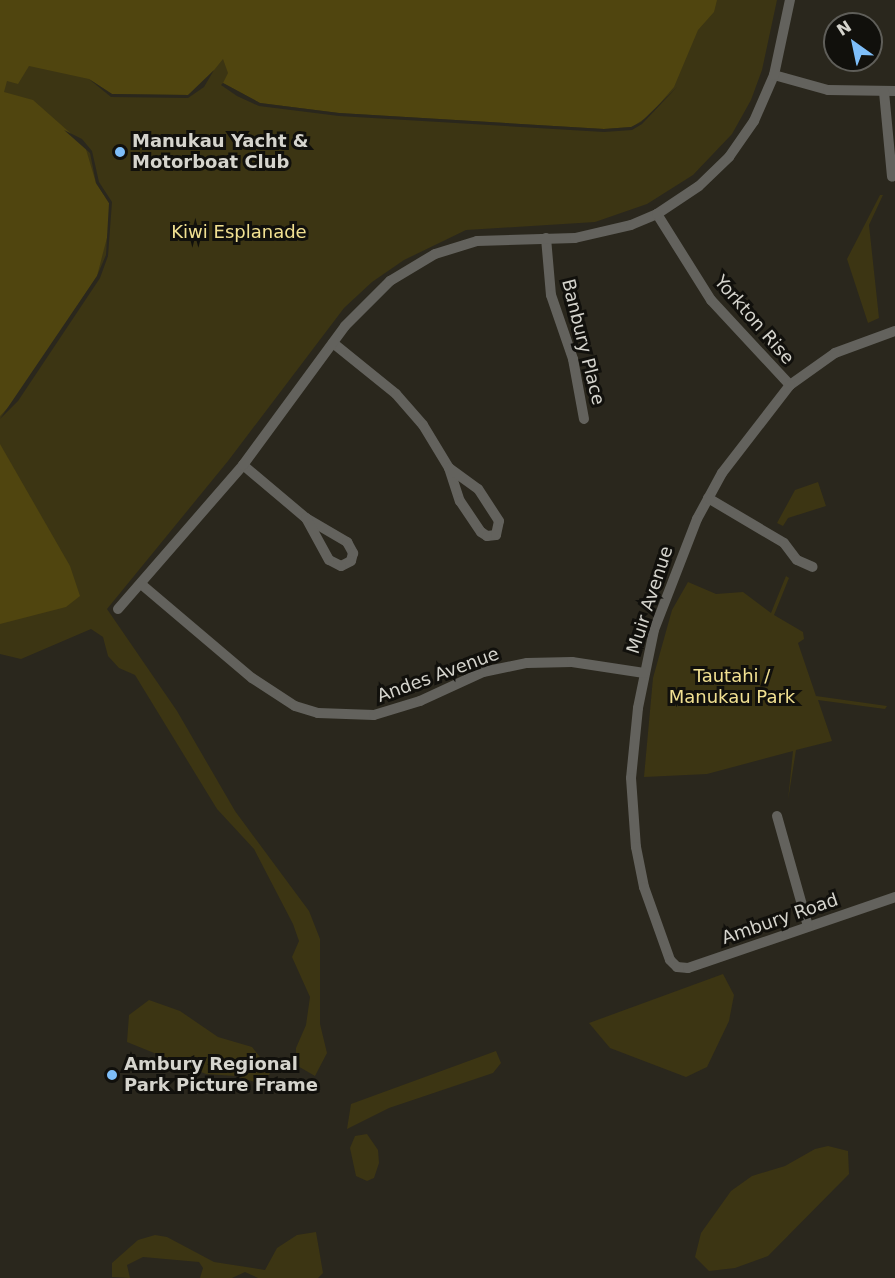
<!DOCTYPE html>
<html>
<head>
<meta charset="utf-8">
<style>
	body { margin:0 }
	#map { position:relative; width:895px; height:1278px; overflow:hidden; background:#2a271d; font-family:"DejaVu Sans",sans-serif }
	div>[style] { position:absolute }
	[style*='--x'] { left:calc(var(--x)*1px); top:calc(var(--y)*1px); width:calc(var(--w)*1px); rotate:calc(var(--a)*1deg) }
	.green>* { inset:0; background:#3c3513 }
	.water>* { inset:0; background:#50450f }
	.pier>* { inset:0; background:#2a271d }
	.minor>* { height:10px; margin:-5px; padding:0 5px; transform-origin:5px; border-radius:5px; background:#63625d }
	.dots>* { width:16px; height:16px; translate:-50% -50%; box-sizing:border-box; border:3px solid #11100c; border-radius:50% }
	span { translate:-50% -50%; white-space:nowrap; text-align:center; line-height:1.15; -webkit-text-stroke:6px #11100c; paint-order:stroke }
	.poi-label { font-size:18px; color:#d5d4cd; font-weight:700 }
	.left { translate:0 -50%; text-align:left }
	.park-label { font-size:18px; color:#f1e091 }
	.street-label { font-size:18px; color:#d5d4cd }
	.north { position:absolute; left:823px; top:12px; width:60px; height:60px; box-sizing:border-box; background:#11100c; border:2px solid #5f5e59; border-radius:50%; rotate:327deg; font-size:16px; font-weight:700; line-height:24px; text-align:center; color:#d5d4cd }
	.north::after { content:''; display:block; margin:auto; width:21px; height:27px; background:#7ebef9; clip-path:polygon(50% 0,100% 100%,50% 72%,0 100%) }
</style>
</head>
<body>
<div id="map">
	<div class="green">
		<i style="clip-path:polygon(0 0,777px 0,762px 70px,751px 100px,732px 134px,693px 175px,647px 204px,595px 222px,466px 230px,404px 260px,372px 282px,344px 308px,228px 461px,107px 609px,177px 711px,235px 811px,309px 911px,320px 939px,320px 1024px,327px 1053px,315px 1076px,296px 1065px,296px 1048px,306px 1025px,310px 997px,292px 957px,299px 941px,293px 924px,254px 849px,217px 809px,135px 675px,119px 668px,108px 656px,103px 637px,91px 629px,21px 659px,0 654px)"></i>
		<i style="clip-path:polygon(880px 195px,883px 195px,869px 225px,879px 318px,868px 323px,847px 259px)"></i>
		<i style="clip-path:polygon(818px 482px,826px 506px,788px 518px,783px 526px,777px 523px,795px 490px)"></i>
		<i style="clip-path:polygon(786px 576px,789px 578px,774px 615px,803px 632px,804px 639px,798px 643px,816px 696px,887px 706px,885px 709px,818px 700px,832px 741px,796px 750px,788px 800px,793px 751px,707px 774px,644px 777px,653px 678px,672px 610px,688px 582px,716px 594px,743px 592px,771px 613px)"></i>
		<i style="clip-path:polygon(723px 974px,734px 995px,729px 1021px,707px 1067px,686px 1077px,610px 1048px,589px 1023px)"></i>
		<i style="clip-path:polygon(149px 1000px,180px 1011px,218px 1037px,252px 1047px,271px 1071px,264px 1085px,236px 1076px,206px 1074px,127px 1042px,129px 1015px)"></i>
		<i style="clip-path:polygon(496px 1051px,501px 1063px,493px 1073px,389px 1108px,347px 1129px,351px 1104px)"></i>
		<i style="clip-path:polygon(367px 1134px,378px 1150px,379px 1163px,374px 1178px,367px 1181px,356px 1176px,350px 1148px,355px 1136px)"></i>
		<i style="clip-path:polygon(828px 1146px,848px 1151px,849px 1174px,768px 1256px,735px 1268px,709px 1271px,695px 1257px,701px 1233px,731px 1191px,752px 1176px,785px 1166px,815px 1149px)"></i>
		<i style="clip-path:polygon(316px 1232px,323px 1273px,318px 1278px,258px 1278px,245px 1272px,232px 1278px,200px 1278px,203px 1268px,199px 1262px,143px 1257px,127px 1265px,130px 1278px,112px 1277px,112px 1263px,138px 1240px,155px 1235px,167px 1237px,214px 1262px,265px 1270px,277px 1248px,297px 1235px)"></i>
	</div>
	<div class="water">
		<i style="clip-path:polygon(0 0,717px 0,714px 12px,698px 30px,674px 87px,650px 115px,632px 127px,604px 129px,339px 113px,260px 103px,223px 83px,228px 73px,223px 59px,202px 85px,188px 95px,112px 94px,89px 79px,29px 66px,18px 84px,7px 81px,4px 92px,33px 100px,85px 146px,96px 183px,109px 203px,109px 230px,97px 276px,16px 399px,0 416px)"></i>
		<i style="clip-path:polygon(0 444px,70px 566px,80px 596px,66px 607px,0 624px)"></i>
	</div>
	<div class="pier">
		<i style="clip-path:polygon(214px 70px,204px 87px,188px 98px,111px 97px,89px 79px,112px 94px,188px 95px)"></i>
		<i style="clip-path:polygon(223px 83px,260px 103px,339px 113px,604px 129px,631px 127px,641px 122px,677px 87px,642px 124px,632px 130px,604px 132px,339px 116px,259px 106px,237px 96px,221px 85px)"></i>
		<i style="clip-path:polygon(64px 130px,82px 139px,92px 151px,99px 182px,112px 202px,108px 256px,100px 278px,18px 401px,0 419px,97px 276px,106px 255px,109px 203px,96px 183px,90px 153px)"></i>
	</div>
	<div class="minor">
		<i style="--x:774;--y:75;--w:56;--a:15.5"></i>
		<i style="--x:828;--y:90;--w:67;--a:0.9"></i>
		<i style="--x:884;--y:92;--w:85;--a:84.6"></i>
		<i style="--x:657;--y:214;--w:102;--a:57.9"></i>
		<i style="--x:711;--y:300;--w:116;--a:47.1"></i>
		<i style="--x:546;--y:238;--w:57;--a:85"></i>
		<i style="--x:551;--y:295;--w:68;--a:71"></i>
		<i style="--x:573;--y:359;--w:61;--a:79.6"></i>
		<i style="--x:895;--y:331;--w:64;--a:159.9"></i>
		<i style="--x:835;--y:353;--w:55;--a:144.6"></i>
		<i style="--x:790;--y:385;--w:111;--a:127.7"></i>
		<i style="--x:722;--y:473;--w:52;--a:118.5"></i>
		<i style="--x:697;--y:519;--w:119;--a:111.2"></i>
		<i style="--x:654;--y:630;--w:80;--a:101.6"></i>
		<i style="--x:638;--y:708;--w:70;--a:95.7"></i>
		<i style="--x:631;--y:778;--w:69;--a:85.9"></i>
		<i style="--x:636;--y:847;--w:41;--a:78.7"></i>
		<i style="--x:644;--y:887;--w:77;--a:70.4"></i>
		<i style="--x:670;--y:960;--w:10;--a:45"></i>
		<i style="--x:677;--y:967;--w:11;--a:5"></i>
		<i style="--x:688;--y:968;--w:219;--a:-18.9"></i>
		<i style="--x:333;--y:343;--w:81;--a:39"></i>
		<i style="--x:396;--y:394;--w:41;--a:48.9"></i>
		<i style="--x:423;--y:425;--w:50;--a:58.8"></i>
		<i style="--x:449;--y:468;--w:35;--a:72"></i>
		<i style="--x:460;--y:501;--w:37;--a:56"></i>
		<i style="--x:481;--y:532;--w:7;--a:34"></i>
		<i style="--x:487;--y:536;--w:9;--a:-6"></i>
		<i style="--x:496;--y:535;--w:14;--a:-78"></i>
		<i style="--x:499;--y:521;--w:38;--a:-123"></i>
		<i style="--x:478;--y:489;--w:36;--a:-144"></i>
		<i style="--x:243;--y:465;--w:82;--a:40.1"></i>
		<i style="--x:306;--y:518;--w:48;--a:30.3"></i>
		<i style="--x:347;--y:542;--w:13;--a:61"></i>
		<i style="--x:353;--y:553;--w:8;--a:104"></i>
		<i style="--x:351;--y:561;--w:11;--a:153"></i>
		<i style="--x:341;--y:566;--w:13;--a:-153"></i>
		<i style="--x:329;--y:560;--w:48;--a:-118.7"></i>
		<i style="--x:708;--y:498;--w:88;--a:30.6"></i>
		<i style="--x:784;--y:543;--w:21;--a:53"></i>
		<i style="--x:797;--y:560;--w:17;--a:24"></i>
		<i style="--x:141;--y:584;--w:145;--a:40.3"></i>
		<i style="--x:252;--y:678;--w:51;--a:33.1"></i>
		<i style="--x:295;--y:706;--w:24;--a:17"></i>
		<i style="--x:318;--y:713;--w:56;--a:2"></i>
		<i style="--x:374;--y:715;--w:48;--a:-16.9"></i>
		<i style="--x:420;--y:701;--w:69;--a:-24.7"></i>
		<i style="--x:483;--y:672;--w:45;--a:-11.6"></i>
		<i style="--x:527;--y:663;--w:45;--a:-1.3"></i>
		<i style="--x:572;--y:662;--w:73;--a:8.7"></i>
		<i style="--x:118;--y:609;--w:191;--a:-49"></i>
		<i style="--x:243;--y:465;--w:172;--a:-53.7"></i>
		<i style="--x:345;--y:326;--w:64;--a:-45"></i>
		<i style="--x:390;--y:281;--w:52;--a:-31"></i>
		<i style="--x:435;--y:254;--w:44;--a:-17.2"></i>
		<i style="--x:477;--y:241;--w:98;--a:-1.8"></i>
		<i style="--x:575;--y:238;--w:57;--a:-13.1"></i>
		<i style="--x:631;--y:225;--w:28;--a:-23"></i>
		<i style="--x:657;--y:214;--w:50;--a:-33.7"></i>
		<i style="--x:699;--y:186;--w:42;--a:-44"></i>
		<i style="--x:729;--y:157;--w:44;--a:-55.2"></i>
		<i style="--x:754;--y:121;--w:50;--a:-66.5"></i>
		<i style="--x:774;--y:75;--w:77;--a:-78"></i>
		<i style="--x:777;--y:816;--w:114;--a:74.3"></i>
	</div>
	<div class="dots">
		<i style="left:120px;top:152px;background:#7ebef9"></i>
		<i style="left:112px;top:1075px;background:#7ebef9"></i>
	</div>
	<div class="poi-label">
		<span class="left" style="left:132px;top:152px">Manukau Yacht &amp;<br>Motorboat Club</span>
		<span class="left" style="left:124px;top:1075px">Ambury Regional<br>Park Picture Frame</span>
	</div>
	<div class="park-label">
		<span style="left:239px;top:232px">Kiwi Esplanade</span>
		<span style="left:732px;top:687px">Tautahi /<br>Manukau Park</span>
	</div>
	<div class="street-label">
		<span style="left:754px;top:320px;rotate:49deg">Yorkton Rise</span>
		<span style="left:583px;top:342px;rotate:76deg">Banbury Place</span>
		<span style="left:650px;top:600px;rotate:-72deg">Muir Avenue</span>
		<span style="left:438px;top:675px;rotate:-20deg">Andes Avenue</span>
		<span style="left:780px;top:919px;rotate:-19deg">Ambury Road</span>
	</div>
	<div class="north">N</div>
</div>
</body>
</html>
